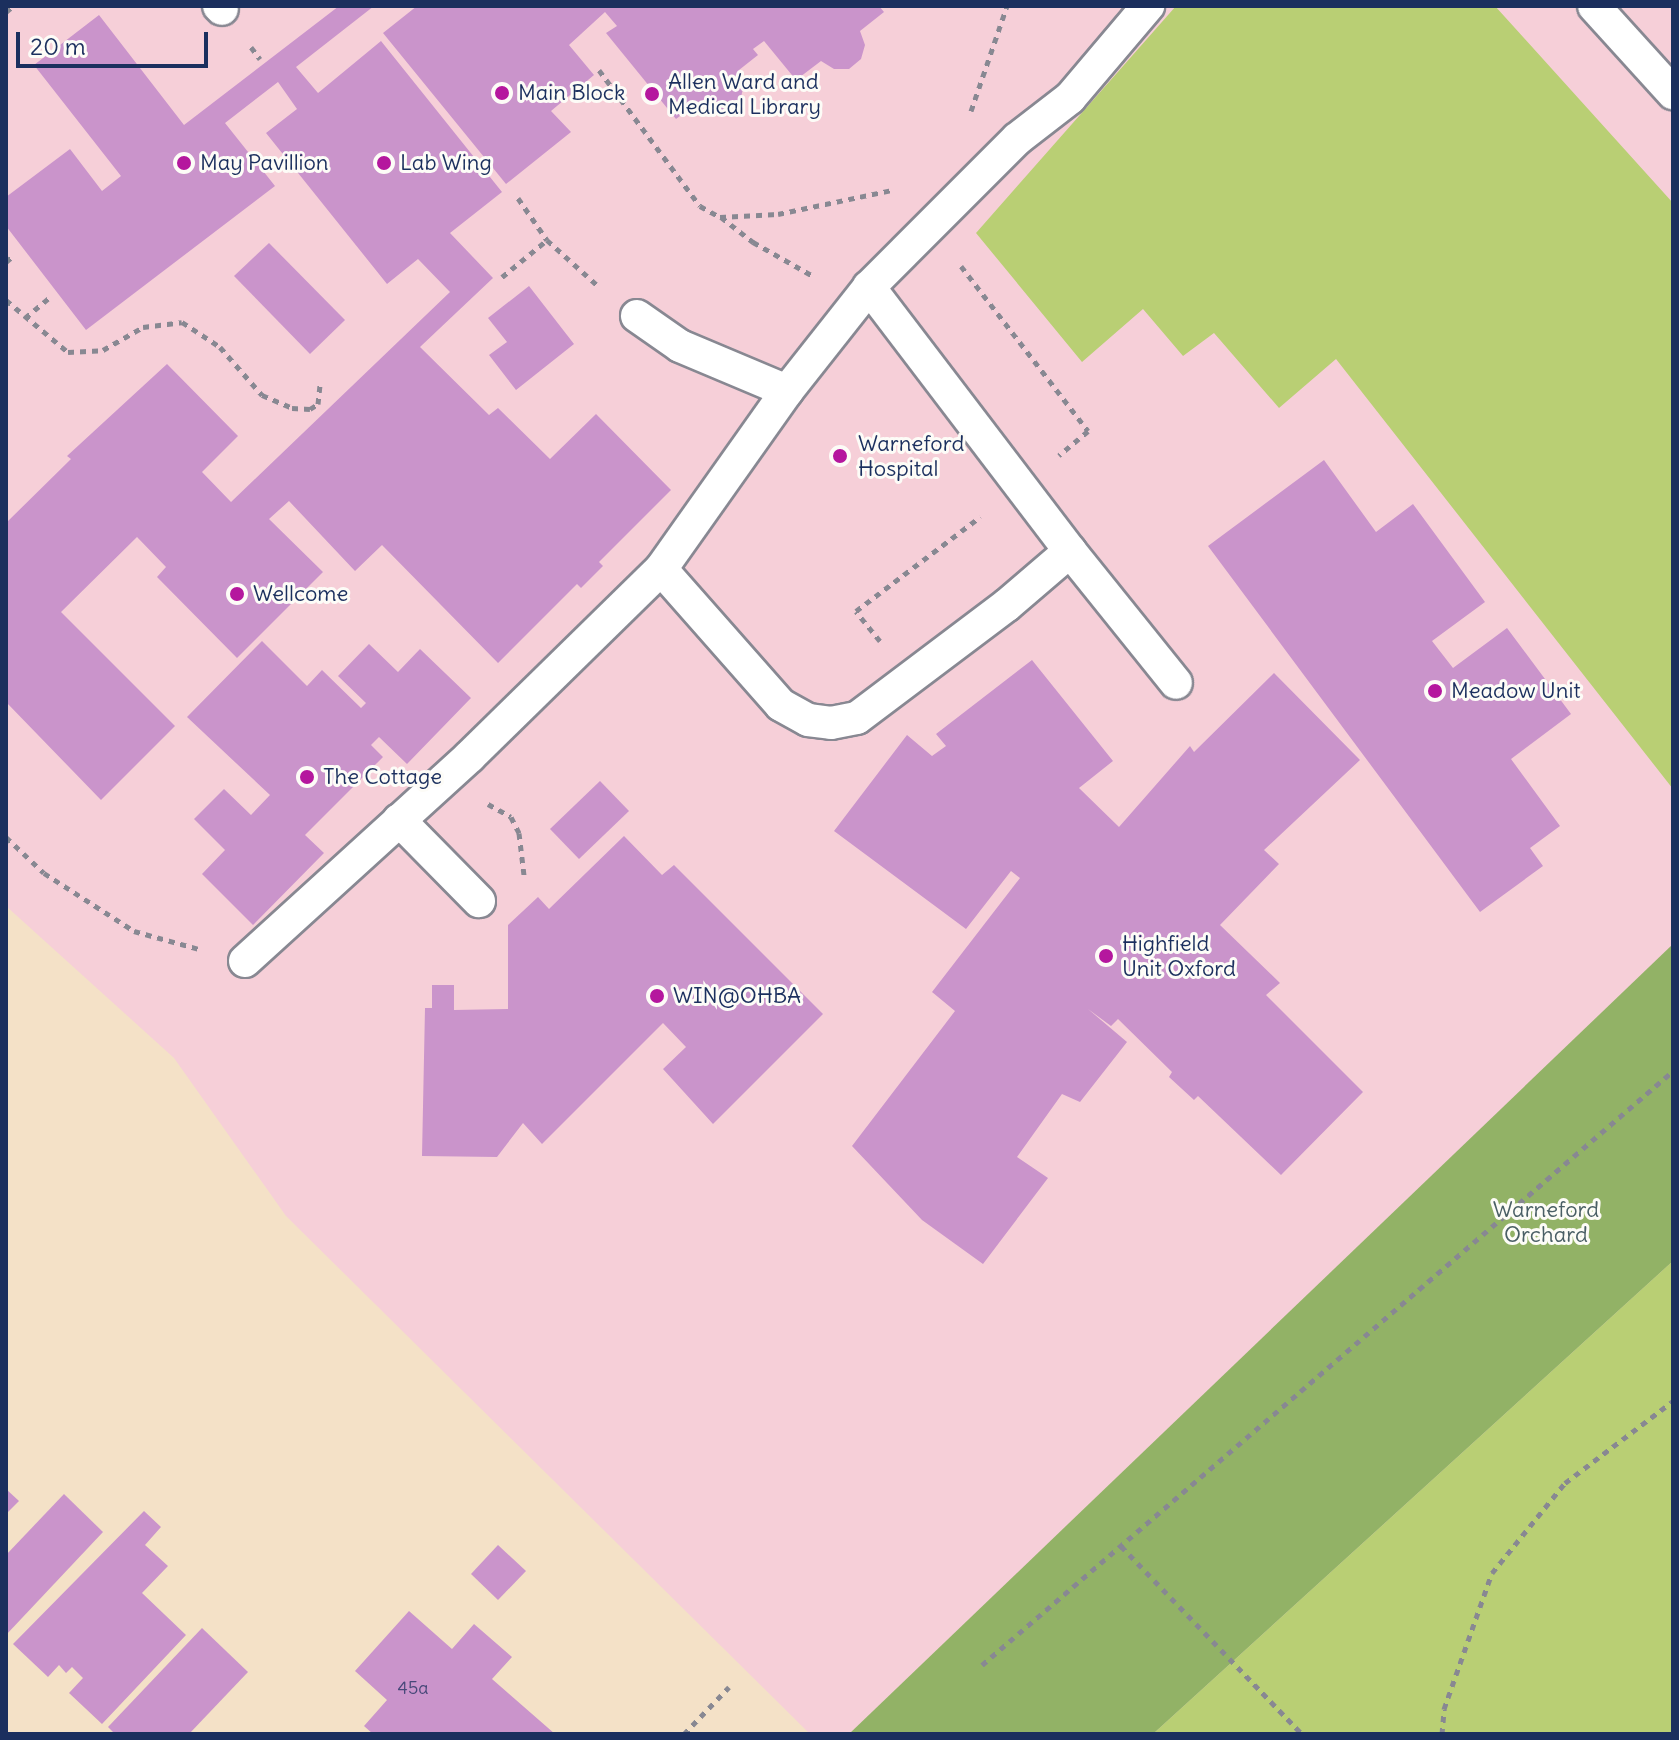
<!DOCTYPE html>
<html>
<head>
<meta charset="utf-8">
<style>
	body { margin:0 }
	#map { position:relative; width:1679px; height:1740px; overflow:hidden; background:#f4e1c7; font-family:Delius,sans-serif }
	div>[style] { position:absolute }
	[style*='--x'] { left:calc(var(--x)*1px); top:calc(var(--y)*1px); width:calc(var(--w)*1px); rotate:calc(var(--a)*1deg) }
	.built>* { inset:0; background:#f6cfd8 }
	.green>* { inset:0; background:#b9cf74 }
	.forest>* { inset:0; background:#92b266 }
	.building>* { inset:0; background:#ca94cb }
	.path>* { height:5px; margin-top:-2.5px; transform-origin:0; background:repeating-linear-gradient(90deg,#888892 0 6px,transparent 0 12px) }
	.roads { filter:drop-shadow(2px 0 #888892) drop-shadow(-2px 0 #888892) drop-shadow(0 2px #888892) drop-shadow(0 -2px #888892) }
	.lane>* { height:32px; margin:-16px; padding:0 16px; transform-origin:16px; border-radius:16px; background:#fff }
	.dots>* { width:22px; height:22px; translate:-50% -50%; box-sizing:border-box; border:4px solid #fdfcf7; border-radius:50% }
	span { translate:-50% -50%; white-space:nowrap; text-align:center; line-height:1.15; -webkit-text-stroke:6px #fdfcf7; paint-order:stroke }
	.number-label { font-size:18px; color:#474879 }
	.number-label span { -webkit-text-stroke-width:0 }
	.poi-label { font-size:22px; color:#1b2f5e }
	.left { translate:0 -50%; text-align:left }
	.park-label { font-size:22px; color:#4a5f65 }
	.frame { position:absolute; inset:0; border:8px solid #1b2f5e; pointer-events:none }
	.scale { position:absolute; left:16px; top:32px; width:192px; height:36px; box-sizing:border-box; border:4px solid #1b2f5e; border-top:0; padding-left:10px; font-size:24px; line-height:28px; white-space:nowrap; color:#1b2f5e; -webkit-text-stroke:6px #fdfcf7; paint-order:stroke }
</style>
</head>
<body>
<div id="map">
	<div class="built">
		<i style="clip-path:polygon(6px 6px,1673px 6px,1673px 1219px,1122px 1734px,810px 1734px,286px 1216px,174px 1058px,6px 906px)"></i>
	</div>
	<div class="green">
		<i style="clip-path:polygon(1176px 6px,1495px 6px,1673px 203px,1673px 789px,1336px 359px,1279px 408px,1214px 333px,1183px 356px,1143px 309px,1082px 362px,976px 233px)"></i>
		<i style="clip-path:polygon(1673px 1261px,1673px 1734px,1153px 1734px)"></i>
	</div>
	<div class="forest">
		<i style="clip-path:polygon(1673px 944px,1673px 1261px,1153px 1734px,849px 1734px)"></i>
	</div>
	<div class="building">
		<i style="clip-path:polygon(339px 6px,374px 6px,296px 67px,318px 93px,381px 41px,502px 192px,450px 233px,493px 278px,420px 347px,489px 415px,498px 408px,550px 459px,596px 414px,671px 490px,599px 562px,603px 566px,581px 588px,577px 584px,498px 663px,382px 545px,355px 571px,289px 501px,269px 519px,323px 572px,237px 658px,157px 577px,166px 567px,137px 537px,61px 612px,175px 726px,101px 800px,6px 702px,6px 523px,71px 459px,67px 456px,167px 364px,238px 436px,202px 472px,231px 502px,450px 292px,418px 259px,387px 284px,266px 133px,297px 109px,278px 82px,225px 123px,275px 186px,86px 330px,6px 226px,6px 197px,70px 149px,102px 191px,121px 176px,34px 65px,99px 15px,184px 125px)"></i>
		<i style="clip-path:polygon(417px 6px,879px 6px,884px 12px,860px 31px,865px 45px,861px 59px,849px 69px,834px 69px,821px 61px,796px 80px,764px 41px,753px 49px,758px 55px,739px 70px,744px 85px,740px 101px,727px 111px,711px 112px,697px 103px,676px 119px,606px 33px,617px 26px,605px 12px,569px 45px,594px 75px,551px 111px,571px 132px,506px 184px,383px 33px)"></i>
		<i style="clip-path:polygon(269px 243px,345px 320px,310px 354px,234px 276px)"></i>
		<i style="clip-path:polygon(529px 286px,574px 344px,516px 390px,489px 355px,507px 342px,488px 318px)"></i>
		<i style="clip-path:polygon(1324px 460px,1376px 532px,1413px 504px,1485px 602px,1432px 641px,1453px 668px,1507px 628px,1571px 714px,1511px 759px,1560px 826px,1530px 848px,1543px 866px,1480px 912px,1208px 546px)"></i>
		<i style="clip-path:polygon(262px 641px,307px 686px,322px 670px,361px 708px,366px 703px,338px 676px,369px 644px,398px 672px,420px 649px,471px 698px,407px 764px,379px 737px,371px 745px,383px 757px,305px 835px,324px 853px,253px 925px,202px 874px,225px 850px,194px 819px,224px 789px,251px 815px,270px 795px,187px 717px)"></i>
		<i style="clip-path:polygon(1032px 660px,1113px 761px,1079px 788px,1119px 827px,1190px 746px,1194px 752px,1274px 673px,1360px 760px,1264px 850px,1279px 864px,1220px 925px,1280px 983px,1266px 995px,1363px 1092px,1281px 1175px,1198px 1096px,1194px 1100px,1169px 1077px,1172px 1072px,1118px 1019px,1111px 1026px,1088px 1009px,1127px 1042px,1080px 1102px,1062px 1094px,1017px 1157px,1048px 1178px,983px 1264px,922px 1220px,852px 1146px,955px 1011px,932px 992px,1020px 878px,1011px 871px,966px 929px,834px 831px,907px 735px,932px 756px,946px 746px,936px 734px)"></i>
		<i style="clip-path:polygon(600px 781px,629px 811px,579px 859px,550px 829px)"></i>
		<i style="clip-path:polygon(624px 836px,662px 875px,674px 865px,823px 1014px,713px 1124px,663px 1069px,686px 1047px,663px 1023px,542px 1144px,523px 1123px,497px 1157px,422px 1156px,425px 1008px,432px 1008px,432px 985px,454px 985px,454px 1010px,508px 1009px,508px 925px,538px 897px,549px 909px)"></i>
		<i style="clip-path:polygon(6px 1489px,19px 1501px,6px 1514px)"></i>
		<i style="clip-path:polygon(64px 1494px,103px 1532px,6px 1635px,6px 1555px)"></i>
		<i style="clip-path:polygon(144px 1511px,161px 1527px,145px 1545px,168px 1566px,142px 1593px,186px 1635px,102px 1724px,69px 1693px,83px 1678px,72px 1667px,66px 1673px,59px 1665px,48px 1677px,13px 1644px)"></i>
		<i style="clip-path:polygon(498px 1545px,526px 1571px,498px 1600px,471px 1574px)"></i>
		<i style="clip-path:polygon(409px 1611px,452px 1649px,474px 1624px,512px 1657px,492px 1679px,555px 1734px,373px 1734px,364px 1726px,387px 1700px,355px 1671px)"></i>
		<i style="clip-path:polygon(202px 1628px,248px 1672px,189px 1734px,115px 1734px,108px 1727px)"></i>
	</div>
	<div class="path">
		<i style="--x:6;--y:12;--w:9;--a:-41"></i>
		<i style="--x:251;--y:47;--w:15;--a:53"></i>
		<i style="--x:599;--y:70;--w:169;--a:53.4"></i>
		<i style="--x:700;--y:206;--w:23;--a:29"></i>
		<i style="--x:720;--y:217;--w:58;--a:-3"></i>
		<i style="--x:778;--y:214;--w:116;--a:-11.9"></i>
		<i style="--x:971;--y:111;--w:111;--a:-71.1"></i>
		<i style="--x:518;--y:198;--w:51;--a:55.4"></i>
		<i style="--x:721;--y:217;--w:41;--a:38"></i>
		<i style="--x:753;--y:242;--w:69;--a:29.5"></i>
		<i style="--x:6;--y:262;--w:9;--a:-41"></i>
		<i style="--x:961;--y:266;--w:208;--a:52.4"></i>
		<i style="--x:1088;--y:431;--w:38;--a:140"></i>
		<i style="--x:502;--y:277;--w:58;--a:-39.4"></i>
		<i style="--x:547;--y:240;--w:69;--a:42"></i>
		<i style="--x:6;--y:300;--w:81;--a:40"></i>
		<i style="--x:68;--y:352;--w:35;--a:-3"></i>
		<i style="--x:103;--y:350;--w:46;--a:-29.9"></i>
		<i style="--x:143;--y:327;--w:39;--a:-7"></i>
		<i style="--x:182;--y:322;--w:45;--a:33.3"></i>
		<i style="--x:220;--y:347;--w:64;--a:48.8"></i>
		<i style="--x:262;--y:395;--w:33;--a:23"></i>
		<i style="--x:292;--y:408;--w:18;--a:3"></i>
		<i style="--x:310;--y:409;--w:9;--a:-32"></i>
		<i style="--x:318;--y:404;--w:19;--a:-84"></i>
		<i style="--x:25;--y:318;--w:31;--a:-40"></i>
		<i style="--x:880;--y:641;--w:38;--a:-129"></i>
		<i style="--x:856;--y:611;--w:156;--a:-37.2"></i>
		<i style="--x:488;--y:804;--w:26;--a:29"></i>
		<i style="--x:511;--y:817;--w:18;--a:63"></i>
		<i style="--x:519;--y:833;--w:42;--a:83.2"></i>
		<i style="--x:6;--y:837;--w:52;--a:43.5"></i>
		<i style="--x:44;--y:873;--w:107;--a:32.8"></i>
		<i style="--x:134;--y:931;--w:67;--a:15.5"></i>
		<i style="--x:1121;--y:1546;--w:261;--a:46.1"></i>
		<i style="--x:982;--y:1665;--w:911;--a:-40.68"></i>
		<i style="--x:684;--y:1734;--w:65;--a:-46.2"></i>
		<i style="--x:1442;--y:1734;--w:25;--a:-85"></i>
		<i style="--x:1444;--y:1709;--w:144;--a:-70.6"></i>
		<i style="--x:1492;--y:1573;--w:116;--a:-51"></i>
		<i style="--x:1565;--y:1483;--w:136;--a:-37.2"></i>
	</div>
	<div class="roads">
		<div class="lane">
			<i style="--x:219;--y:6;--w:4;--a:45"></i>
			<i style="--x:1594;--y:6;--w:118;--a:47.8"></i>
			<i style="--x:637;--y:316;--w:52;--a:34.9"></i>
			<i style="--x:680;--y:346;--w:116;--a:22.8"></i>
			<i style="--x:1070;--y:551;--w:169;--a:51.2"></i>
			<i style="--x:661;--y:569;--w:181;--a:48.6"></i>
			<i style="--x:781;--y:705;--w:31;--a:29"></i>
			<i style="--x:808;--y:720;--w:23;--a:7"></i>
			<i style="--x:831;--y:723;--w:26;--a:-11"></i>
			<i style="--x:857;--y:718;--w:188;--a:-37"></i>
			<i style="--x:1007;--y:605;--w:83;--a:-40.6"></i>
			<i style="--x:1070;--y:551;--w:332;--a:-127.3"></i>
			<i style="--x:399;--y:820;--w:114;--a:45.4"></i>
			<i style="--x:245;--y:961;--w:304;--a:-42.3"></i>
			<i style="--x:470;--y:756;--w:267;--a:-44.4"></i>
			<i style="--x:661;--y:569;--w:218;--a:-54.7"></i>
			<i style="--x:787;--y:391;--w:132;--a:-51.7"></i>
			<i style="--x:869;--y:287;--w:209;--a:-45"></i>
			<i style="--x:1017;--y:139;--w:67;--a:-37.7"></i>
			<i style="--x:1070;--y:98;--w:121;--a:-49.7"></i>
		</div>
	</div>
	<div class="dots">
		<i style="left:502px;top:93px;background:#b5179e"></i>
		<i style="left:652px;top:94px;background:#b5179e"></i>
		<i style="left:184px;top:163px;background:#b5179e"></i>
		<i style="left:384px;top:163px;background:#b5179e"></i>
		<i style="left:840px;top:456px;background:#b5179e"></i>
		<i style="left:237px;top:594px;background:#b5179e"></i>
		<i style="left:1435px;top:691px;background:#b5179e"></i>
		<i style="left:307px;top:777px;background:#b5179e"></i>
		<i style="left:1106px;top:956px;background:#b5179e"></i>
		<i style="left:657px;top:996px;background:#b5179e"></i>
	</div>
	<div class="number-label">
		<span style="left:413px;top:1688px">45a</span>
	</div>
	<div class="poi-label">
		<span class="left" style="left:668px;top:94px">Allen Ward and<br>Medical Library</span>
		<span class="left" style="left:518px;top:93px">Main Block</span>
		<span class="left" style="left:200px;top:163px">May Pavillion</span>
		<span class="left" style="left:400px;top:163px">Lab Wing</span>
		<span class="left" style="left:858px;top:456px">Warneford<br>Hospital</span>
		<span class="left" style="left:253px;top:594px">Wellcome</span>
		<span class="left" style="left:1451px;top:691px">Meadow Unit</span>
		<span class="left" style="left:323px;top:777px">The Cottage</span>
		<span class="left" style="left:1122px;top:956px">Highfield<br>Unit Oxford</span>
		<span class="left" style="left:673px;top:996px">WIN@OHBA</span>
	</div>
	<div class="park-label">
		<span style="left:1546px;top:1222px">Warneford<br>Orchard</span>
	</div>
	<div class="frame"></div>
	<div class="scale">20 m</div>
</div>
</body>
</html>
